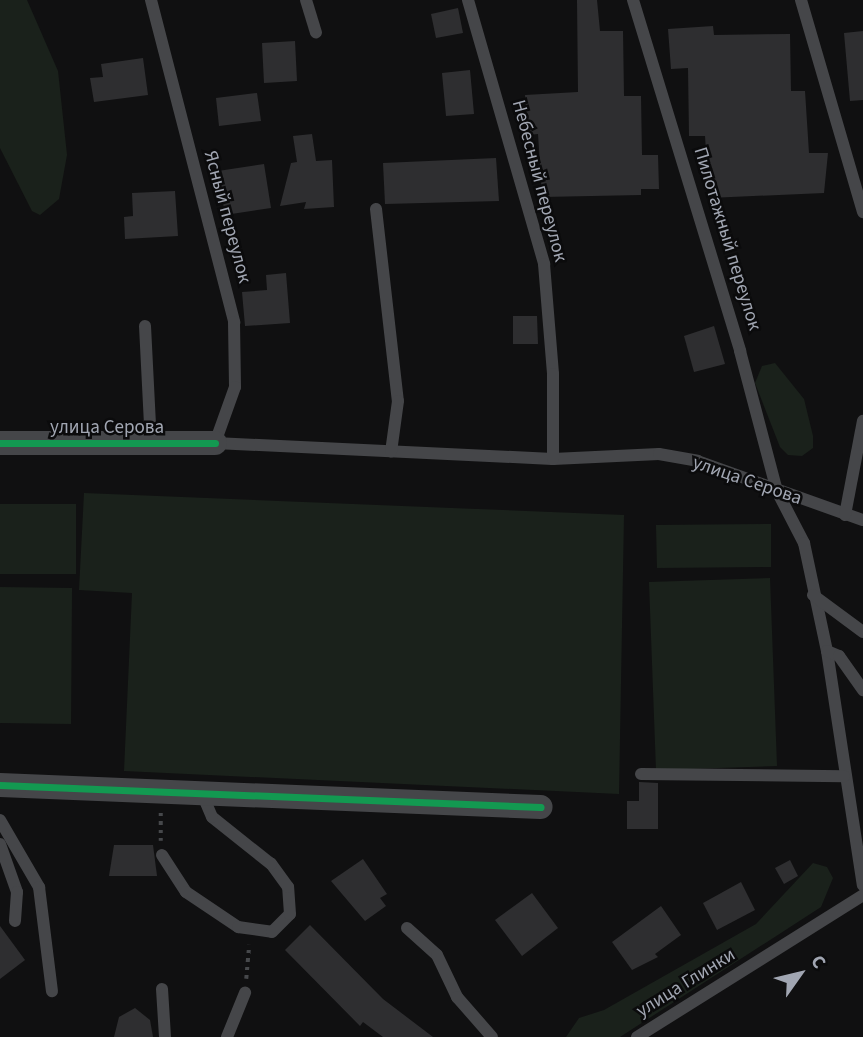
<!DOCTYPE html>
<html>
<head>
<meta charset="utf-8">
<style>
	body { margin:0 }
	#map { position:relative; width:863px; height:1037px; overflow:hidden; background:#101011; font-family:"Source Sans 3",sans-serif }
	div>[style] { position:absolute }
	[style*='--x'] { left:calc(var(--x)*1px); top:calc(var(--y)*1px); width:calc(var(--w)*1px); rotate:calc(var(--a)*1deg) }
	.green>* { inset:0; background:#1a211b }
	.building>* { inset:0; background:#2e2e30 }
	.path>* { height:3.5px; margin-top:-1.75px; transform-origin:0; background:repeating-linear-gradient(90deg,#46484b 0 3.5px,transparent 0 8.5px) }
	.lane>* { height:12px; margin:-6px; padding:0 6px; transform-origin:6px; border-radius:6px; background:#454649 }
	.street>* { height:24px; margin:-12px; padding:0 12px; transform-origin:12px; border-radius:12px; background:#454649 }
	.cycleway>* { height:7px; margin:-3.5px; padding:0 3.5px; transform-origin:3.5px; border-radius:3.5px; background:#139951 }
	span { translate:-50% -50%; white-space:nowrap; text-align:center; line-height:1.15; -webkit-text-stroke:5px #0b0b0c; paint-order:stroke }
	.street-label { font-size:19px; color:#a1a6b2 }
	.north { position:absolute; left:765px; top:939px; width:70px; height:70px; -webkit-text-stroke:5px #0b0b0c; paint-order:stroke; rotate:56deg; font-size:19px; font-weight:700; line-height:28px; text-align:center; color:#a1a6b2 }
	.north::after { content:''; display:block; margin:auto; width:24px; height:32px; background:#a1a6b2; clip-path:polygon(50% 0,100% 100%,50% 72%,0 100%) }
</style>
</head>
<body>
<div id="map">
	<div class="green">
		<i style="clip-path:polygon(0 0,27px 0,58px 71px,67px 155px,59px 199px,40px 215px,32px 211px,0 148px)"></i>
		<i style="clip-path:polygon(775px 363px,804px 399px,813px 436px,813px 448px,802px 456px,788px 455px,780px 447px,755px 383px,762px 366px)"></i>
		<i style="clip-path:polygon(84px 493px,624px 515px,619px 794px,124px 771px,132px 593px,79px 590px)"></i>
		<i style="clip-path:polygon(0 504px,76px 504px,76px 574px,0 574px)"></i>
		<i style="clip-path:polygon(771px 524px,771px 567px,657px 568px,656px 525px)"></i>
		<i style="clip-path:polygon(770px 578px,777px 766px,656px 770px,649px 582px)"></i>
		<i style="clip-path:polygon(0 587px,72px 588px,71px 724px,0 723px)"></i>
		<i style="clip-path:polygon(813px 863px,827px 867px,833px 878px,821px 907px,620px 1037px,566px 1037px,579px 1018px,604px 1010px,756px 924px)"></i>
	</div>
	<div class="building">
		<i style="clip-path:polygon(577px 0,597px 0,600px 31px,623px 31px,624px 96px,641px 96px,642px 155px,658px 155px,659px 189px,641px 189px,641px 195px,542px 197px,538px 134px,528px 135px,525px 95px,578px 92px)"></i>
		<i style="clip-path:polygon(458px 8px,463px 33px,436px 38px,431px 14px)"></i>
		<i style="clip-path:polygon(713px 26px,714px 35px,790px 34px,791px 91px,805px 91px,809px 153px,828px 153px,824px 193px,709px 198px,705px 136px,689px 136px,688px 68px,671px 69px,668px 29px)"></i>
		<i style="clip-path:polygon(863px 31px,863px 100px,850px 101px,844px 33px)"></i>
		<i style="clip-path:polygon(295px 41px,297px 81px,264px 83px,262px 43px)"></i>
		<i style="clip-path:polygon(143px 58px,148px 95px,94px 102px,90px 78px,103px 77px,101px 64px)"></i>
		<i style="clip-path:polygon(470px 70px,474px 114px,446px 116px,442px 73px)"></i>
		<i style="clip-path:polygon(257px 93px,261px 121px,219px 126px,216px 98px)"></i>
		<i style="clip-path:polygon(312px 134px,316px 161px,332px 160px,334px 207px,304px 209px,306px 202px,280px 206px,291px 163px,297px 162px,293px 136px)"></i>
		<i style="clip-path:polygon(496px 158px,499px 201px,385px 204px,383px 163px)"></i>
		<i style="clip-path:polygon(264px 164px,271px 208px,225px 215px,218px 171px)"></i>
		<i style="clip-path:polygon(175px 191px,178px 236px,125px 239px,124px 217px,133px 216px,132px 193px)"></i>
		<i style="clip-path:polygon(286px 273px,290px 323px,245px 326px,242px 292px,267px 290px,266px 275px)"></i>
		<i style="clip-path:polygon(513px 316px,537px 316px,538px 344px,513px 344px)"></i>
		<i style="clip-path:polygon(714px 326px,725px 364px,694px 372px,684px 336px)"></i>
		<i style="clip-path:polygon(639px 782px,658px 783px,658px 829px,627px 829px,627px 801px,639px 801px)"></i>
		<i style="clip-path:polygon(114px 845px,153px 845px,157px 876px,109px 876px)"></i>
		<i style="clip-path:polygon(363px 859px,387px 894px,380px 898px,386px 906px,365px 921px,331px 881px)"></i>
		<i style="clip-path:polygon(790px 860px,798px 876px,784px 884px,775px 868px)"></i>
		<i style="clip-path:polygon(741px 882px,755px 910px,717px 930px,703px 903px)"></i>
		<i style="clip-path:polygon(532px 893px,558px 928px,522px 956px,495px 920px)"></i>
		<i style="clip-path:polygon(661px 906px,681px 935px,655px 954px,658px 957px,632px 970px,612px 942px)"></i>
		<i style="clip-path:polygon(310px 925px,383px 999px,433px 1037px,383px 1037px,363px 1022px,360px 1026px,285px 950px)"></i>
		<i style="clip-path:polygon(0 926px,25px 960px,0 979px)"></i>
		<i style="clip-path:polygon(135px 1008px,150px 1020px,153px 1037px,114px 1037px,119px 1017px)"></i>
	</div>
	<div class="path">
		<i style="--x:161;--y:813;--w:28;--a:90"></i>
		<i style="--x:246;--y:979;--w:34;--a:-85"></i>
	</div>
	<div class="lane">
		<i style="--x:151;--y:0;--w:333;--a:75.5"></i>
		<i style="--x:234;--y:322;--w:65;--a:89.1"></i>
		<i style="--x:235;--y:387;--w:59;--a:109.7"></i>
		<i style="--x:215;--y:443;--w:338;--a:2.7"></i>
		<i style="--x:553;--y:459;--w:106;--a:-2.7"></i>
		<i style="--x:659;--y:454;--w:39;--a:10"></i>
		<i style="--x:697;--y:461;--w:176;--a:19.6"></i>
		<i style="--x:306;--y:0;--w:34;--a:73"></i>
		<i style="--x:468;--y:0;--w:275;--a:73.9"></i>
		<i style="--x:544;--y:264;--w:110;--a:85.3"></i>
		<i style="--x:553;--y:374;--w:85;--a:90"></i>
		<i style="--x:633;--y:0;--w:367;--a:73"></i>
		<i style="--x:740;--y:351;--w:145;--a:75.2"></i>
		<i style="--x:777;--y:491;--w:59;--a:62.6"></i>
		<i style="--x:804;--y:543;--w:110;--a:78"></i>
		<i style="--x:827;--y:651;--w:237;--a:81.3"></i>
		<i style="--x:801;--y:0;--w:221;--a:73.7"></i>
		<i style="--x:376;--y:209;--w:193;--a:83.5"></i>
		<i style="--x:398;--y:401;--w:51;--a:97.8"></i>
		<i style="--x:145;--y:326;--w:117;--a:87.1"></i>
		<i style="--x:845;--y:515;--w:96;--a:-79.2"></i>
		<i style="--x:813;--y:595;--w:62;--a:36.5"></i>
		<i style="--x:827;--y:651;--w:13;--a:23"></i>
		<i style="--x:839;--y:656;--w:42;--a:54.8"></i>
		<i style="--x:641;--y:774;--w:203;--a:0.6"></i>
		<i style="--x:0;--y:820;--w:78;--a:59.8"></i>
		<i style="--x:39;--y:887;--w:105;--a:82.9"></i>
		<i style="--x:0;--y:844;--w:51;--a:70.5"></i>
		<i style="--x:17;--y:892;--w:29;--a:94"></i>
		<i style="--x:162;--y:855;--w:44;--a:57"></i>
		<i style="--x:186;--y:892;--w:63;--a:33.9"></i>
		<i style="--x:238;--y:927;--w:34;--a:8"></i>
		<i style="--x:272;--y:932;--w:25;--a:-45"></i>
		<i style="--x:290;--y:914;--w:27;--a:-94"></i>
		<i style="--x:288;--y:887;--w:29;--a:-126"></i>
		<i style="--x:271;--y:864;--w:75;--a:-141.5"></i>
		<i style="--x:212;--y:817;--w:28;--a:-113"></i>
		<i style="--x:407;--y:928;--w:40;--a:42"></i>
		<i style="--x:437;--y:955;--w:47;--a:64.5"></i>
		<i style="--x:457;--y:997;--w:53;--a:48.8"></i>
		<i style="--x:162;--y:989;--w:48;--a:86.4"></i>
		<i style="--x:227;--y:1037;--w:48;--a:-67.8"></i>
		<i style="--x:637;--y:1037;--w:267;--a:-32.1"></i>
	</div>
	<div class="street">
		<i style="--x:0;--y:443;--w:215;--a:0"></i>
		<i style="--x:0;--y:785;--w:541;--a:2.33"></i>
	</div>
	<div class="cycleway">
		<i style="--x:0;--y:443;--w:215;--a:0"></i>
		<i style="--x:0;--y:785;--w:541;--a:2.33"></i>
	</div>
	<div class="street-label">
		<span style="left:539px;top:181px;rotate:75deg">Небесный переулок</span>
		<span style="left:227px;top:217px;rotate:75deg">Ясный переулок</span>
		<span style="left:727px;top:239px;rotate:73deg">Пилотажный переулок</span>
		<span style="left:107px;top:428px">улица Серова</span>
		<span style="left:747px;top:481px;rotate:19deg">улица Серова</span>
		<span style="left:686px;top:983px;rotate:-32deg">улица Глинки</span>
	</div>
	<div class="north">С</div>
</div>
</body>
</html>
